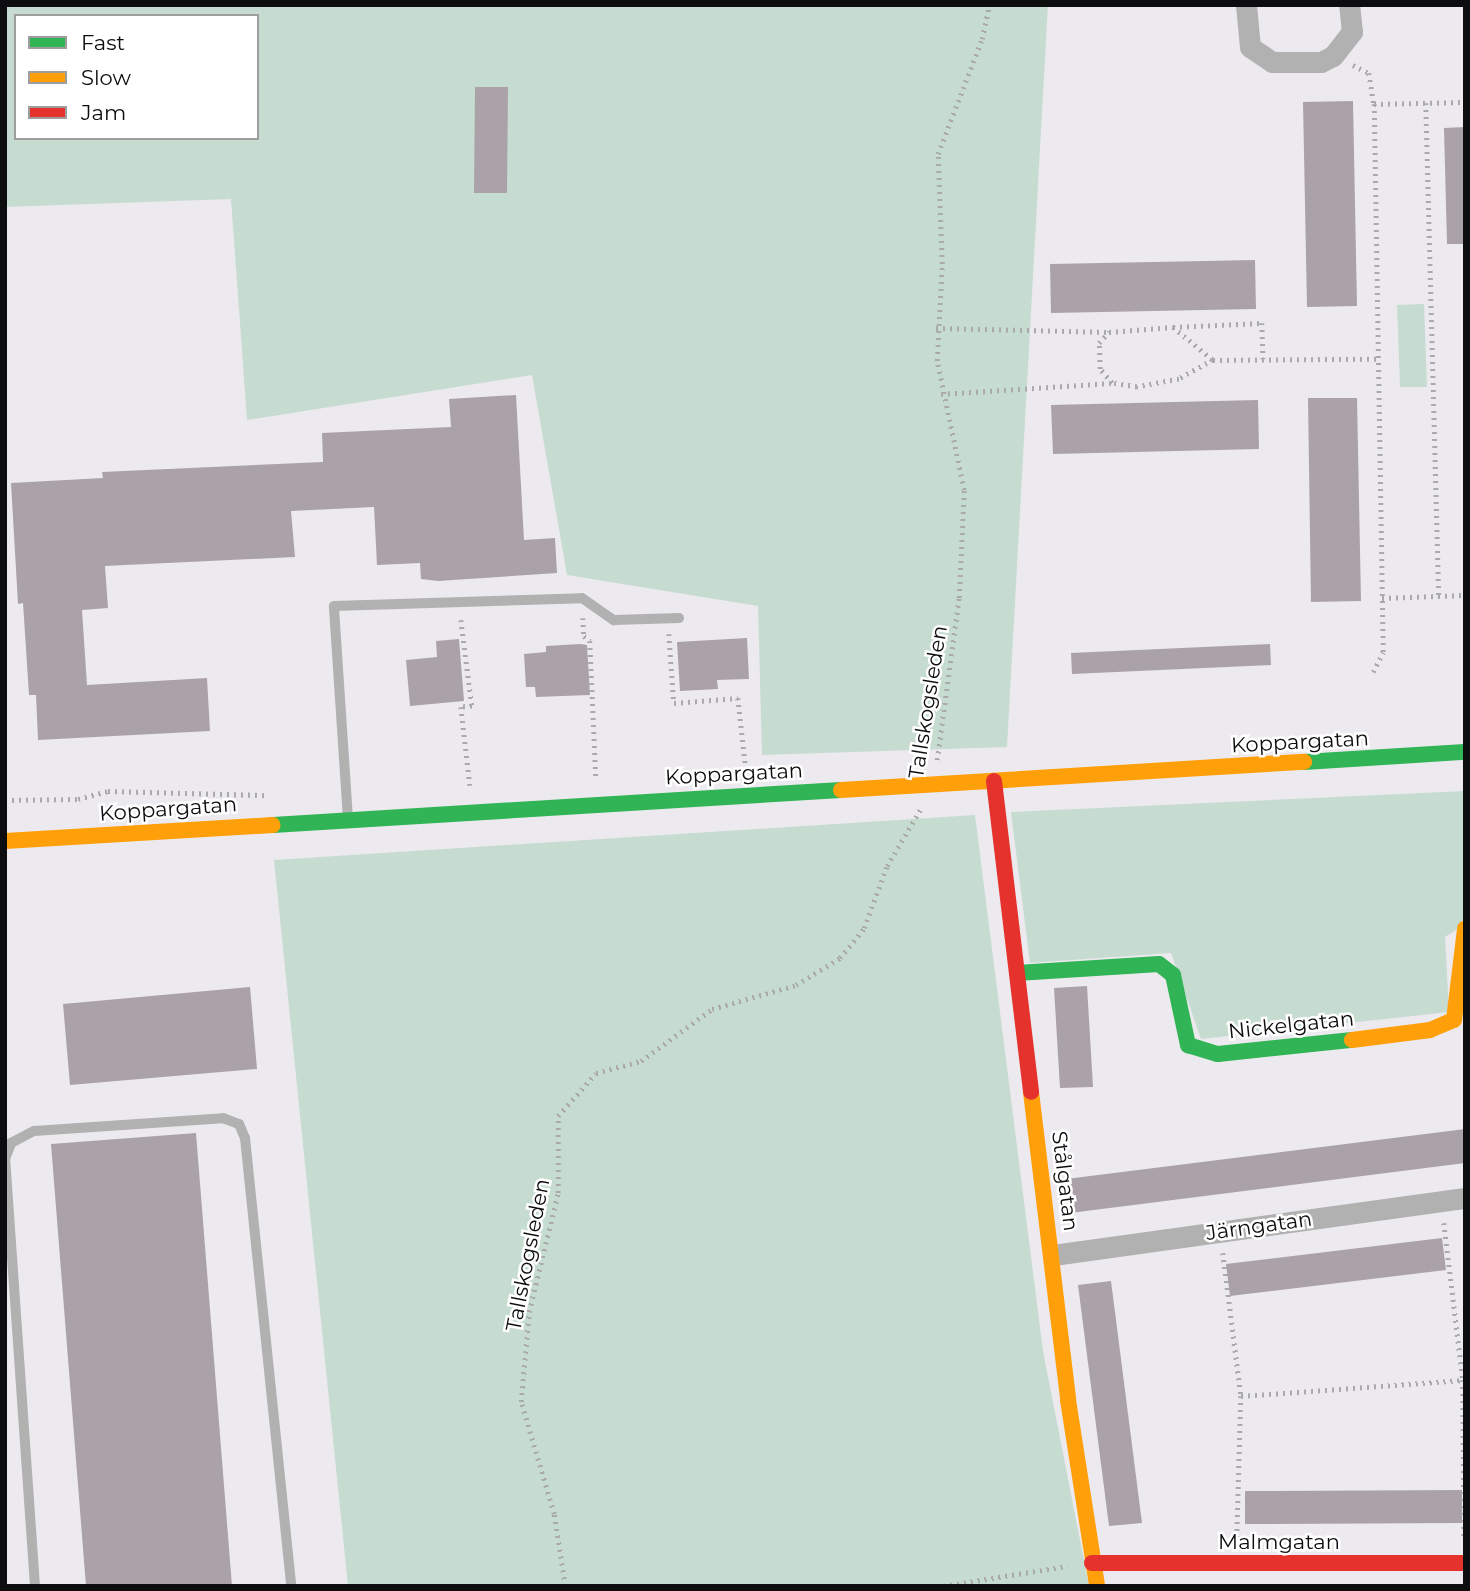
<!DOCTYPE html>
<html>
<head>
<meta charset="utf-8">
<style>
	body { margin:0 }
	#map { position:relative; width:1470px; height:1591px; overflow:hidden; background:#eceaee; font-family:Montserrat,sans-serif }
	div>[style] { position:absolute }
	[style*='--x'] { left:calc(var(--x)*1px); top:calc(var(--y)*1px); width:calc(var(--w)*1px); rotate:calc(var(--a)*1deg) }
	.green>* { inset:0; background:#c7dcd0 }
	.building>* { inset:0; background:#aba2a9 }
	.path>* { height:4.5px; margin-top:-2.25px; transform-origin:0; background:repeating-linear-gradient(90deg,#abaaab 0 2px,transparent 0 7px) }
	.lane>* { height:10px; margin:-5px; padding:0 5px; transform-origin:5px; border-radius:5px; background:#b1b1b1 }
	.street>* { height:21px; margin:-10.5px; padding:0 10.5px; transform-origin:10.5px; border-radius:10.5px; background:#b1b1b1 }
	.fast>* { height:16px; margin:-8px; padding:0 8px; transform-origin:8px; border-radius:8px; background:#30b455 }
	.slow>* { height:16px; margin:-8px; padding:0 8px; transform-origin:8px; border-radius:8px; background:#ff9f0a }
	.jam>* { height:16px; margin:-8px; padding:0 8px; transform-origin:8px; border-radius:8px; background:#e5322d }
	span { translate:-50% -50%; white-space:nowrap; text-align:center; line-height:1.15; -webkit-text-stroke:5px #fff; paint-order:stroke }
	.street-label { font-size:21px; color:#0d0c0e }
	.frame { position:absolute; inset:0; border:7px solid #0d0c0e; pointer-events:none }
	.legend { position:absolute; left:14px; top:14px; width:245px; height:126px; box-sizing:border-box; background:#fff; border:2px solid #9e9e9f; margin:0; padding:9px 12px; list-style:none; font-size:21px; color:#0d0c0e }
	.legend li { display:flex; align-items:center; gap:14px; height:35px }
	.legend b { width:35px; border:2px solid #9e9e9f }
</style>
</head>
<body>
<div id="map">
	<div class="green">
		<i style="clip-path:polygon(evenodd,5px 5px,1048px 5px,1007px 747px,762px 755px,758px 606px,567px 575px,532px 375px,247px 420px,231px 199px,5px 207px,5px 5px,16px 16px,257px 16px,257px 138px,16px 138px,16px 16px)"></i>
		<i style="clip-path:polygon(1424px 304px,1427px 387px,1400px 387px,1397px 305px)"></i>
		<i style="clip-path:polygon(1465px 791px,1465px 924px,1445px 937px,1449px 1012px,1201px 1039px,1171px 953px,1030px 963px,1011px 812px)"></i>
		<i style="clip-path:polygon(975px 815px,1043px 1351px,1089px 1586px,348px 1586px,274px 860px)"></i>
	</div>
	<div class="building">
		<i style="clip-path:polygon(475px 87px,508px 87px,507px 193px,474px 193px)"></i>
		<i style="clip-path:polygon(1353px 101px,1357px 306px,1307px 307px,1303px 102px)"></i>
		<i style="clip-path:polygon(1465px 127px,1465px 244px,1447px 244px,1444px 128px)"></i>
		<i style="clip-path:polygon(1255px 260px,1256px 309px,1051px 313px,1050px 264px)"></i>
		<i style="clip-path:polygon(516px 395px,524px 540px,555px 538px,557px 573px,438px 581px,421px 579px,420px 563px,377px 565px,374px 507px,291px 511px,295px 557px,105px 566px,108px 608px,82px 610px,87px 685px,207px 678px,210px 731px,38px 740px,36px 695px,29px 695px,23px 603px,18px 604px,11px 483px,103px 478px,102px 472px,323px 462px,322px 433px,451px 427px,449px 399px)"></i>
		<i style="clip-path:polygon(1308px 398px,1357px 398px,1361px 601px,1311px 602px)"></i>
		<i style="clip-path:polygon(1258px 400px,1259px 449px,1053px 454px,1051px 405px)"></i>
		<i style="clip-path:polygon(747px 638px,749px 679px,717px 680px,718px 689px,680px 691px,677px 642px)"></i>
		<i style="clip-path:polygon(459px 639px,464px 701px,410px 706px,406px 660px,437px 657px,436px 641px)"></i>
		<i style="clip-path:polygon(580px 644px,587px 645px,590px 695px,536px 697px,535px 687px,526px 687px,524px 654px,546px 652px,546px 646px)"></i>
		<i style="clip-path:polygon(1270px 644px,1271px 665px,1072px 674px,1071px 653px)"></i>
		<i style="clip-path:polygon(1087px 986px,1093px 1087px,1060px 1088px,1054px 988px)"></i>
		<i style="clip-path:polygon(250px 987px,257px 1069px,70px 1085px,63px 1004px)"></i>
		<i style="clip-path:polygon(1465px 1129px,1465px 1163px,1070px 1213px,1066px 1179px)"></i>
		<i style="clip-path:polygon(196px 1133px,232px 1586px,86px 1586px,51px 1144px)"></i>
		<i style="clip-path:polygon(1442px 1238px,1446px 1270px,1230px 1296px,1226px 1264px)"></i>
		<i style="clip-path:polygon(1111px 1281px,1142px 1523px,1109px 1526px,1078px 1285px)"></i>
		<i style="clip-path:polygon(1462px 1490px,1462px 1523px,1245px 1524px,1245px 1491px)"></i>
	</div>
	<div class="path">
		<i style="--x:1353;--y:65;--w:18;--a:27"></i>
		<i style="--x:1369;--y:73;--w:31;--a:81"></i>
		<i style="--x:1374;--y:104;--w:91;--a:-1.3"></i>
		<i style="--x:1426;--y:103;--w:493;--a:88.5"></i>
		<i style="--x:1173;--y:327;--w:89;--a:-2.6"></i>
		<i style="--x:1262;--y:323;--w:36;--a:88"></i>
		<i style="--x:936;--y:328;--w:172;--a:1.3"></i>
		<i style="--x:1213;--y:360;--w:39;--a:151"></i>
		<i style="--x:1179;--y:379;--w:43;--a:169.2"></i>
		<i style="--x:1137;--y:387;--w:25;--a:-171"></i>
		<i style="--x:1112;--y:383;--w:18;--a:-131"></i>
		<i style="--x:1100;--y:369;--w:26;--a:-92"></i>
		<i style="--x:1099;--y:343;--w:15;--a:-48"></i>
		<i style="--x:1109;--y:332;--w:64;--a:-4.5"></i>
		<i style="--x:1173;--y:327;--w:52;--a:39.5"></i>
		<i style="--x:1213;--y:360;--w:163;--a:-0.4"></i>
		<i style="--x:941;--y:394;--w:170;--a:-3.7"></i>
		<i style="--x:1382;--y:598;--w:83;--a:-2.1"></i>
		<i style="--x:583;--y:618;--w:18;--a:87"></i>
		<i style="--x:584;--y:636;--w:8;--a:40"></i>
		<i style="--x:590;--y:641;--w:137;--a:87.5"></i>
		<i style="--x:461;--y:620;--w:87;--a:82.7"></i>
		<i style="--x:472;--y:706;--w:11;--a:175"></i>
		<i style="--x:461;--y:707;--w:79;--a:83.4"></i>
		<i style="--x:669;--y:634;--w:69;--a:85.9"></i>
		<i style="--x:674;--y:703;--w:64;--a:-4.5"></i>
		<i style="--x:738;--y:698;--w:71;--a:83.6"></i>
		<i style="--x:1373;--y:672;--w:22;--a:-63"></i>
		<i style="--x:1383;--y:652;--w:548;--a:-90.94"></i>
		<i style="--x:937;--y:760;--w:163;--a:-82.3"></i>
		<i style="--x:959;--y:598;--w:108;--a:-87.3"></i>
		<i style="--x:964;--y:490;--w:132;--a:-101.8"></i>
		<i style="--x:937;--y:361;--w:97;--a:-87"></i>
		<i style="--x:942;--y:264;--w:110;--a:-92.1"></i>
		<i style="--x:938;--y:154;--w:123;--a:-69.1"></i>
		<i style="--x:982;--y:39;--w:35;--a:-78"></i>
		<i style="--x:5;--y:800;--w:73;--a:-0.8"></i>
		<i style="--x:78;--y:799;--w:31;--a:-15"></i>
		<i style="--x:108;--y:791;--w:158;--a:1.5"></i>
		<i style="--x:1444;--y:1223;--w:158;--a:83.1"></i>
		<i style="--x:1463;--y:1380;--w:158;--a:89.6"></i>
		<i style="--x:1223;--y:1253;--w:144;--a:82.8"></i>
		<i style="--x:1241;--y:1396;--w:141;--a:91.6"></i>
		<i style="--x:1241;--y:1396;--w:223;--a:-4.1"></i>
		<i style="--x:565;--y:1586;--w:73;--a:-98.7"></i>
		<i style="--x:554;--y:1514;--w:117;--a:-106.4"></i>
		<i style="--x:521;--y:1402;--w:90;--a:-84.9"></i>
		<i style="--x:529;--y:1312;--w:122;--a:-76.3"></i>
		<i style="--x:558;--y:1193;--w:77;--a:-90"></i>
		<i style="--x:558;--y:1116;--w:57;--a:-48.5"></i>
		<i style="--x:596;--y:1073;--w:47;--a:-14.9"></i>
		<i style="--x:641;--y:1061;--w:88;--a:-36.2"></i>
		<i style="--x:712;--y:1009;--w:87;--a:-15.9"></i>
		<i style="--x:796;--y:985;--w:52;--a:-31.5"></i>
		<i style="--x:840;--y:958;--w:38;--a:-51"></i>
		<i style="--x:864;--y:928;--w:66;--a:-69.6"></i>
		<i style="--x:887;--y:866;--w:65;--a:-59.5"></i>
		<i style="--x:943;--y:1586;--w:126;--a:-9.2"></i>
	</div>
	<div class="lane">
		<i style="--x:348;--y:819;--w:213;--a:-93.8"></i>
		<i style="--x:334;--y:606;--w:248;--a:-1.8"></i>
		<i style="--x:582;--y:598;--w:39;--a:35"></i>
		<i style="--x:614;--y:620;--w:65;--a:-1.8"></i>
		<i style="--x:35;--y:1586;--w:428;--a:-94"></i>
		<i style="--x:5;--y:1159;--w:17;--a:-69"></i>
		<i style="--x:11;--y:1143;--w:26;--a:-28"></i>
		<i style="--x:34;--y:1131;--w:189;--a:-3.9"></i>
		<i style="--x:223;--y:1118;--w:17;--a:21"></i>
		<i style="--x:239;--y:1124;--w:15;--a:67"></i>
		<i style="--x:245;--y:1138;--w:450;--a:84.1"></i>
	</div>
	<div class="street">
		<i style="--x:1246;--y:5;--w:42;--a:84.6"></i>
		<i style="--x:1250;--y:47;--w:27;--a:34"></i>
		<i style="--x:1272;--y:62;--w:49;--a:0"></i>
		<i style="--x:1321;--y:62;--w:13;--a:-27"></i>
		<i style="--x:1333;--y:56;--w:31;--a:-52"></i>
		<i style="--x:1352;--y:32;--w:27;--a:-96"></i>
		<i style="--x:1053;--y:1255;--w:416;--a:-7.9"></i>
	</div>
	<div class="fast">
		<i style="--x:1304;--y:762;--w:161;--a:-3.6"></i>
		<i style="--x:273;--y:825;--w:569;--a:-3.53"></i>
		<i style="--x:1017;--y:973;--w:142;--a:-3.6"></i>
		<i style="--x:1159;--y:964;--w:18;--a:38"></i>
		<i style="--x:1173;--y:975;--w:72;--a:77.9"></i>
		<i style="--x:1188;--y:1045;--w:31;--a:17"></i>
		<i style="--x:1218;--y:1054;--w:135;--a:-6"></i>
	</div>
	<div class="slow">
		<i style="--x:841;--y:790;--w:464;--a:-3.5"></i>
		<i style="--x:5;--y:841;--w:268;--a:-3.4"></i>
		<i style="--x:1352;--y:1040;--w:79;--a:-7.3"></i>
		<i style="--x:1430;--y:1030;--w:26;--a:-23"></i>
		<i style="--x:1454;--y:1020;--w:92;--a:-83.1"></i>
		<i style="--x:1031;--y:1092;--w:310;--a:83.1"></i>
		<i style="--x:1068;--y:1400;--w:188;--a:81.1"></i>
	</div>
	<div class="jam">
		<i style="--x:994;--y:781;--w:313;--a:83.2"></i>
		<i style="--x:1092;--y:1563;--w:373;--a:0"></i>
	</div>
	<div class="street-label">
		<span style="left:928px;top:702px;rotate:-81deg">Tallskogsleden</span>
		<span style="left:1300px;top:742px;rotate:-3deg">Koppargatan</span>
		<span style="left:734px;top:774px;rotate:-3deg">Koppargatan</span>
		<span style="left:168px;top:809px;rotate:-4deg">Koppargatan</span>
		<span style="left:1291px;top:1025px;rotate:-6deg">Nickelgatan</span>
		<span style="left:1065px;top:1181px;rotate:83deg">Stålgatan</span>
		<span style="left:1259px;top:1226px;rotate:-8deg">Järngatan</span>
		<span style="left:528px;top:1255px;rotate:-79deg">Tallskogsleden</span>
		<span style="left:1279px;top:1542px">Malmgatan</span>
	</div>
	<div class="frame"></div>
	<ul class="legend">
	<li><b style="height:9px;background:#30b455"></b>Fast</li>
	<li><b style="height:9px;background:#ff9f0a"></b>Slow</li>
	<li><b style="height:9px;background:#e5322d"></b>Jam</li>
	</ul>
</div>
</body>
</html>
